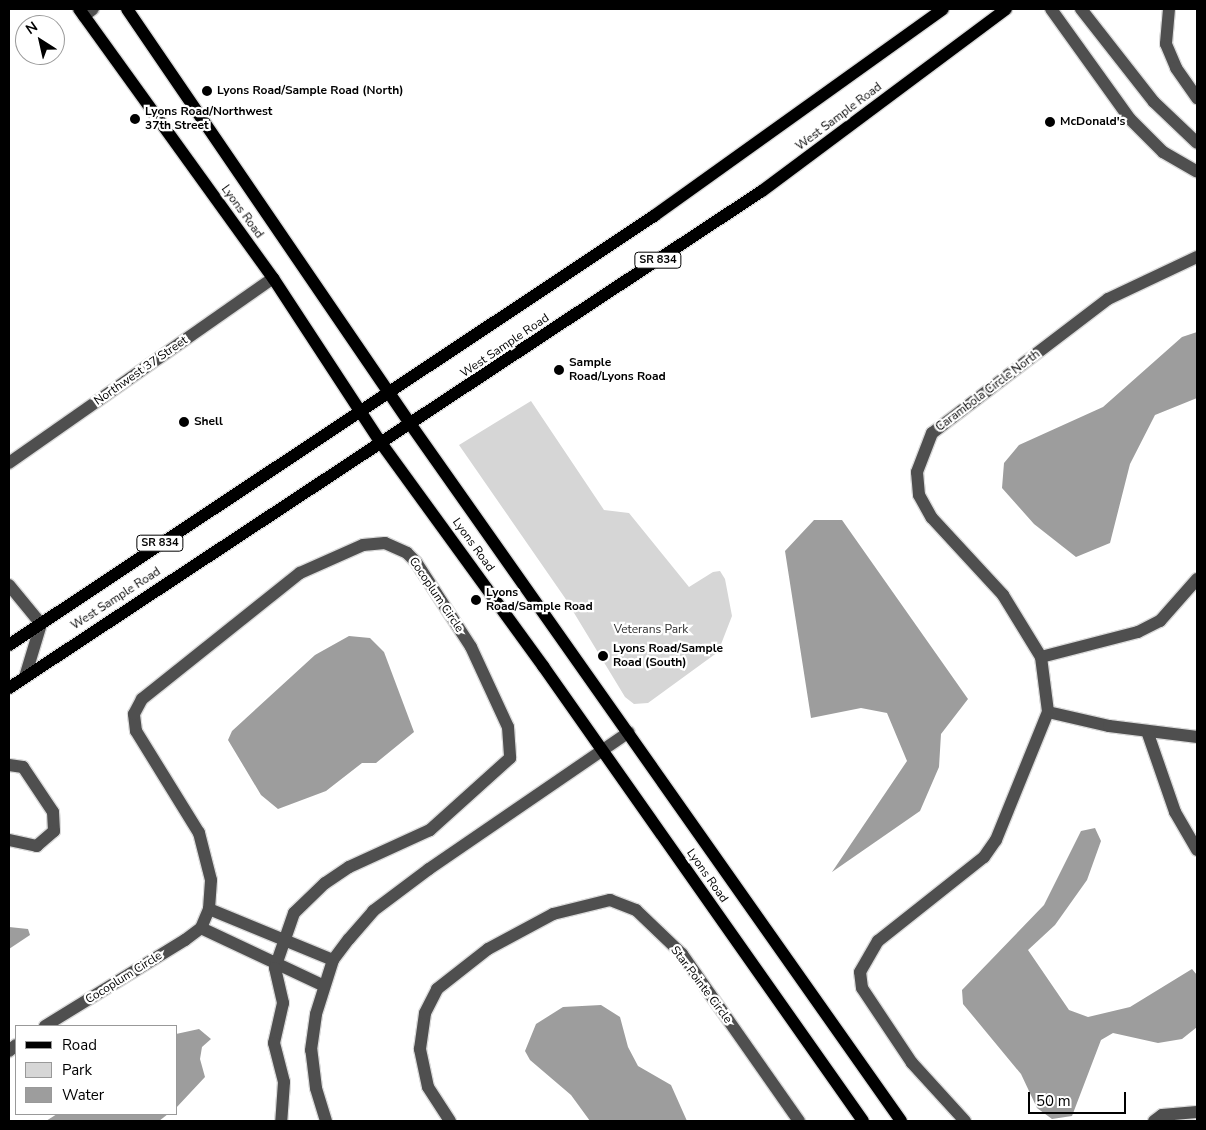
<!DOCTYPE html>
<html>
<head>
<meta charset="utf-8">
<style>
	body { margin:0 }
	#map { position:relative; width:1206px; height:1130px; overflow:hidden; background:#fff; font-family:"Nunito Sans",sans-serif }
	div>[style] { position:absolute }
	[style*='--x'] { left:calc(var(--x)*1px); top:calc(var(--y)*1px); width:calc(var(--w)*1px); rotate:calc(var(--a)*1deg) }
	.green>* { inset:0; background:#d6d6d6 }
	.water>* { inset:0; background:#9d9d9d }
	.roads { filter:drop-shadow(1px 0 #dbdbdb) drop-shadow(-1px 0 #dbdbdb) drop-shadow(0 1px #dbdbdb) drop-shadow(0 -1px #dbdbdb) }
	.minor>* { height:12px; margin:-6px; padding:0 6px; transform-origin:6px; border-radius:6px; background:#4f4f4f }
	.major>* { height:12px; margin:-6px; padding:0 6px; transform-origin:6px; border-radius:6px; background:#000 }
	.dots>* { width:14px; height:14px; translate:-50% -50%; box-sizing:border-box; border:2px solid #fff; border-radius:50% }
	span { translate:-50% -50%; white-space:nowrap; text-align:center; line-height:1.15; -webkit-text-stroke:4.5px #fff; paint-order:stroke }
	.shield-label span { padding:1px 4px; background:#fff; border:1px solid; border-radius:4px; -webkit-text-stroke-width:0 }
	.shield-label { font-size:11px; color:#000; font-weight:700 }
	.poi-label { font-size:12px; color:#000; font-weight:700 }
	.left { translate:0 -50%; text-align:left }
	.street-label { font-size:12px; color:#000 }
	.park-label { font-size:12px; color:#2d2d2d }
	.frame { position:absolute; inset:0; border:10px solid #000; pointer-events:none }
	.legend { position:absolute; left:15px; top:1025px; width:162px; height:90px; box-sizing:border-box; background:#fff; border:1px solid #999; margin:0; padding:6px 9px; list-style:none; font-size:15px; color:#000 }
	.legend li { display:flex; align-items:center; gap:10px; height:25px }
	.legend b { width:25px; border:1px solid #999 }
	.north { position:absolute; left:15px; top:15px; width:50px; height:50px; box-sizing:border-box; background:#fff; border:1px solid #999; border-radius:50%; rotate:325deg; font-size:14px; font-weight:700; line-height:20px; text-align:center; color:#000 }
	.north::after { content:''; display:block; margin:auto; width:18px; height:22px; background:#000; clip-path:polygon(50% 0,100% 100%,50% 72%,0 100%) }
	.scale { position:absolute; left:1028px; top:1092px; width:98px; height:22px; box-sizing:border-box; border:2px solid #000; border-top:0; padding-left:6px; font-size:15px; line-height:18px; white-space:nowrap; color:#000; -webkit-text-stroke:4px #fff; paint-order:stroke }
</style>
</head>
<body>
<div id="map">
	<div class="green">
		<i style="clip-path:polygon(531px 401px,604px 510px,629px 513px,689px 587px,713px 572px,720px 571px,725px 579px,732px 616px,718px 652px,648px 703px,634px 704px,625px 697px,565px 598px,459px 445px)"></i>
	</div>
	<div class="water">
		<i style="clip-path:polygon(1197px 332px,1197px 398px,1155px 415px,1130px 464px,1110px 543px,1076px 557px,1034px 524px,1002px 488px,1004px 463px,1019px 445px,1103px 407px,1182px 337px)"></i>
		<i style="clip-path:polygon(814px 520px,842px 520px,968px 699px,941px 734px,939px 767px,920px 811px,832px 872px,907px 761px,887px 713px,861px 708px,811px 718px,785px 551px)"></i>
		<i style="clip-path:polygon(349px 636px,370px 638px,384px 652px,414px 732px,376px 763px,362px 763px,326px 791px,278px 809px,261px 795px,228px 740px,232px 731px,315px 655px)"></i>
		<i style="clip-path:polygon(1095px 828px,1101px 841px,1087px 880px,1055px 925px,1028px 950px,1069px 1010px,1088px 1017px,1130px 1007px,1192px 969px,1197px 975px,1197px 1027px,1182px 1039px,1158px 1043px,1113px 1033px,1101px 1040px,1072px 1116px,1052px 1119px,1037px 1108px,1021px 1074px,963px 1004px,962px 990px,1044px 905px,1081px 831px)"></i>
		<i style="clip-path:polygon(9px 927px,28px 929px,30px 935px,9px 949px)"></i>
		<i style="clip-path:polygon(601px 1005px,620px 1017px,628px 1047px,638px 1066px,671px 1085px,687px 1121px,590px 1121px,571px 1095px,530px 1060px,525px 1051px,536px 1024px,563px 1007px)"></i>
		<i style="clip-path:polygon(199px 1029px,211px 1039px,202px 1047px,200px 1059px,205px 1077px,176px 1108px,176px 1034px)"></i>
		<i style="clip-path:polygon(57px 1114px,168px 1114px,159px 1121px,46px 1121px)"></i>
	</div>
	<div class="roads">
		<div class="minor">
			<i style="--x:1051;--y:9;--w:135;--a:54.3"></i>
			<i style="--x:1130;--y:119;--w:47;--a:45"></i>
			<i style="--x:1163;--y:152;--w:39;--a:30"></i>
			<i style="--x:1081;--y:9;--w:118;--a:51.9"></i>
			<i style="--x:1154;--y:102;--w:59;--a:43.6"></i>
			<i style="--x:1169;--y:9;--w:35;--a:95"></i>
			<i style="--x:1166;--y:44;--w:26;--a:67"></i>
			<i style="--x:1176;--y:68;--w:37;--a:55"></i>
			<i style="--x:84;--y:16;--w:11;--a:-38"></i>
			<i style="--x:1197;--y:257;--w:98;--a:154.7"></i>
			<i style="--x:1108;--y:299;--w:221;--a:142.7"></i>
			<i style="--x:932;--y:433;--w:42;--a:111"></i>
			<i style="--x:917;--y:472;--w:23;--a:85"></i>
			<i style="--x:919;--y:495;--w:26;--a:61"></i>
			<i style="--x:932;--y:518;--w:105;--a:47.3"></i>
			<i style="--x:1003;--y:595;--w:73;--a:58.5"></i>
			<i style="--x:1041;--y:657;--w:55;--a:82.7"></i>
			<i style="--x:1048;--y:712;--w:63;--a:12.9"></i>
			<i style="--x:1109;--y:726;--w:89;--a:7.1"></i>
			<i style="--x:9;--y:463;--w:322;--a:-35"></i>
			<i style="--x:9;--y:585;--w:50;--a:50.6"></i>
			<i style="--x:41;--y:624;--w:55;--a:106.8"></i>
			<i style="--x:1041;--y:657;--w:100;--a:-14.5"></i>
			<i style="--x:1138;--y:632;--w:25;--a:-27"></i>
			<i style="--x:1160;--y:621;--w:56;--a:-48.6"></i>
			<i style="--x:1147;--y:731;--w:86;--a:70.9"></i>
			<i style="--x:1175;--y:812;--w:44;--a:59.9"></i>
			<i style="--x:9;--y:765;--w:14;--a:8"></i>
			<i style="--x:23;--y:767;--w:54;--a:56.3"></i>
			<i style="--x:53;--y:812;--w:19;--a:87"></i>
			<i style="--x:54;--y:831;--w:23;--a:139"></i>
			<i style="--x:37;--y:846;--w:29;--a:-168"></i>
			<i style="--x:209;--y:909;--w:134;--a:22.4"></i>
			<i style="--x:201;--y:928;--w:136;--a:25.2"></i>
			<i style="--x:45;--y:1026;--w:164;--a:-31.6"></i>
			<i style="--x:185;--y:940;--w:20;--a:-37"></i>
			<i style="--x:201;--y:928;--w:21;--a:-67"></i>
			<i style="--x:209;--y:909;--w:29;--a:-86"></i>
			<i style="--x:211;--y:880;--w:49;--a:-104.3"></i>
			<i style="--x:199;--y:833;--w:120;--a:-121.7"></i>
			<i style="--x:136;--y:731;--w:17;--a:-97"></i>
			<i style="--x:134;--y:714;--w:17;--a:-62"></i>
			<i style="--x:142;--y:699;--w:202;--a:-38.6"></i>
			<i style="--x:300;--y:573;--w:69;--a:-24"></i>
			<i style="--x:363;--y:545;--w:22;--a:-5"></i>
			<i style="--x:385;--y:543;--w:24;--a:24"></i>
			<i style="--x:407;--y:553;--w:13;--a:45"></i>
			<i style="--x:416;--y:562;--w:101;--a:57.1"></i>
			<i style="--x:471;--y:647;--w:88;--a:65.2"></i>
			<i style="--x:508;--y:727;--w:31;--a:86"></i>
			<i style="--x:510;--y:758;--w:108;--a:138"></i>
			<i style="--x:430;--y:830;--w:89;--a:155.4"></i>
			<i style="--x:349;--y:867;--w:29;--a:146"></i>
			<i style="--x:325;--y:883;--w:43;--a:135.9"></i>
			<i style="--x:294;--y:913;--w:58;--a:109.1"></i>
			<i style="--x:275;--y:968;--w:36;--a:77"></i>
			<i style="--x:283;--y:1003;--w:41;--a:102.7"></i>
			<i style="--x:274;--y:1043;--w:40;--a:75.6"></i>
			<i style="--x:284;--y:1082;--w:39;--a:94"></i>
			<i style="--x:9;--y:1051;--w:9;--a:-41"></i>
			<i style="--x:326;--y:1121;--w:34;--a:-107"></i>
			<i style="--x:316;--y:1088;--w:38;--a:-97"></i>
			<i style="--x:311;--y:1050;--w:36;--a:-82"></i>
			<i style="--x:316;--y:1014;--w:57;--a:-72.5"></i>
			<i style="--x:333;--y:960;--w:26;--a:-53"></i>
			<i style="--x:349;--y:939;--w:37;--a:-49"></i>
			<i style="--x:373;--y:911;--w:70;--a:-36.9"></i>
			<i style="--x:429;--y:869;--w:242;--a:-34.4"></i>
			<i style="--x:450;--y:1121;--w:40;--a:-122.9"></i>
			<i style="--x:428;--y:1087;--w:39;--a:-102"></i>
			<i style="--x:420;--y:1049;--w:36;--a:-82"></i>
			<i style="--x:425;--y:1013;--w:27;--a:-63"></i>
			<i style="--x:437;--y:989;--w:65;--a:-38.1"></i>
			<i style="--x:488;--y:949;--w:74;--a:-28.3"></i>
			<i style="--x:553;--y:914;--w:59;--a:-13.8"></i>
			<i style="--x:610;--y:900;--w:28;--a:21"></i>
			<i style="--x:636;--y:910;--w:64;--a:43.7"></i>
			<i style="--x:682;--y:954;--w:204;--a:55"></i>
			<i style="--x:965;--y:1121;--w:79;--a:-132.4"></i>
			<i style="--x:912;--y:1063;--w:90;--a:-123.7"></i>
			<i style="--x:862;--y:988;--w:16;--a:-97"></i>
			<i style="--x:860;--y:972;--w:36;--a:-60"></i>
			<i style="--x:878;--y:941;--w:135;--a:-38.4"></i>
			<i style="--x:984;--y:857;--w:21;--a:-55"></i>
			<i style="--x:996;--y:840;--w:138;--a:-67.9"></i>
			<i style="--x:1154;--y:1121;--w:10;--a:-37"></i>
			<i style="--x:1162;--y:1115;--w:35;--a:-5"></i>
		</div>
		<div class="major">
			<i style="--x:79;--y:9;--w:332;--a:54.2"></i>
			<i style="--x:273;--y:278;--w:197;--a:56.8"></i>
			<i style="--x:381;--y:443;--w:276;--a:54"></i>
			<i style="--x:543;--y:666;--w:556;--a:54.88"></i>
			<i style="--x:127;--y:9;--w:504;--a:55.68"></i>
			<i style="--x:411;--y:425;--w:851;--a:54.85"></i>
			<i style="--x:9;--y:645;--w:775;--a:-33.63"></i>
			<i style="--x:654;--y:216;--w:355;--a:-35.6"></i>
			<i style="--x:9;--y:688;--w:902;--a:-33.43"></i>
			<i style="--x:762;--y:191;--w:304;--a:-36.7"></i>
		</div>
	</div>
	<div class="dots">
		<i style="left:207px;top:91px;background:#000"></i>
		<i style="left:135px;top:119px;background:#000"></i>
		<i style="left:1050px;top:122px;background:#000"></i>
		<i style="left:559px;top:370px;background:#000"></i>
		<i style="left:184px;top:422px;background:#000"></i>
		<i style="left:476px;top:600px;background:#000"></i>
		<i style="left:603px;top:656px;background:#000"></i>
	</div>
	<div class="shield-label">
		<span style="left:658px;top:260px">SR 834</span>
		<span style="left:160px;top:543px">SR 834</span>
	</div>
	<div class="poi-label">
		<span class="left" style="left:217px;top:91px">Lyons Road/Sample Road (North)</span>
		<span class="left" style="left:145px;top:119px">Lyons Road/Northwest<br>37th Street</span>
		<span class="left" style="left:1060px;top:122px">McDonald's</span>
		<span class="left" style="left:569px;top:370px">Sample<br>Road/Lyons Road</span>
		<span class="left" style="left:194px;top:422px">Shell</span>
		<span class="left" style="left:486px;top:600px">Lyons<br>Road/Sample Road</span>
		<span class="left" style="left:613px;top:656px">Lyons Road/Sample<br>Road (South)</span>
	</div>
	<div class="street-label">
		<span style="left:839px;top:117px;rotate:-37deg">West Sample Road</span>
		<span style="left:242px;top:212px;rotate:54deg">Lyons Road</span>
		<span style="left:505px;top:346px;rotate:-34deg">West Sample Road</span>
		<span style="left:141px;top:371px;rotate:-35deg">Northwest 37 Street</span>
		<span style="left:988px;top:391px;rotate:-37deg">Carambola Circle North</span>
		<span style="left:473px;top:545px;rotate:54deg">Lyons Road</span>
		<span style="left:436px;top:595px;rotate:56deg">Cocoplum Circle</span>
		<span style="left:116px;top:599px;rotate:-33deg">West Sample Road</span>
		<span style="left:707px;top:876px;rotate:55deg">Lyons Road</span>
		<span style="left:124px;top:978px;rotate:-32deg">Cocoplum Circle</span>
		<span style="left:701px;top:985px;rotate:53deg">Star Pointe Circle</span>
	</div>
	<div class="park-label">
		<span style="left:651px;top:630px">Veterans Park</span>
	</div>
	<div class="frame"></div>
	<ul class="legend">
	<li><b style="height:6px;background:#000"></b>Road</li>
	<li><b style="height:14px;background:#d6d6d6"></b>Park</li>
	<li><b style="height:14px;background:#9d9d9d"></b>Water</li>
	</ul>
	<div class="north">N</div>
	<div class="scale">50 m</div>
</div>
</body>
</html>
